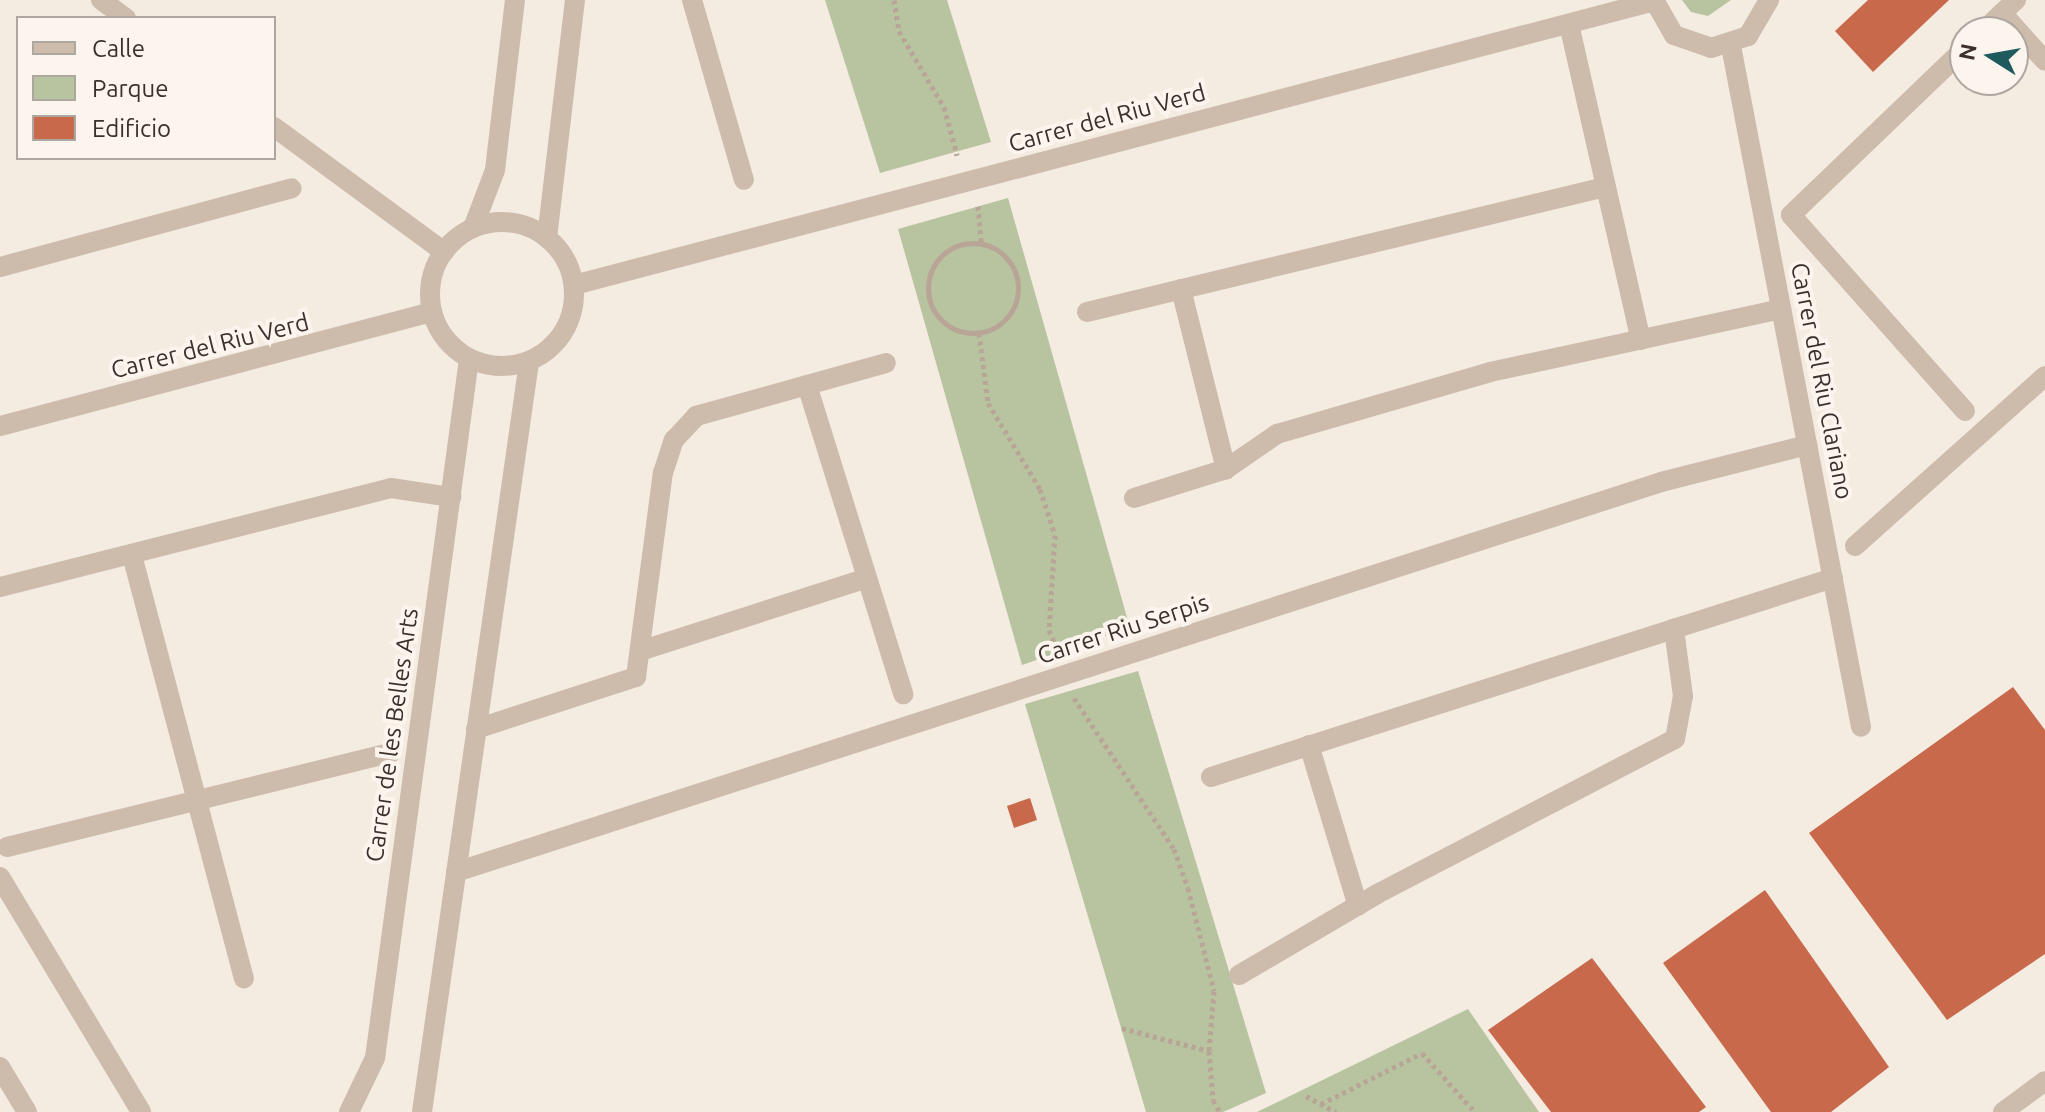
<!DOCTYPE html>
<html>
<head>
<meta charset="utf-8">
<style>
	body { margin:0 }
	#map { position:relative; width:2045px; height:1112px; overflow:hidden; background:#f4ebe1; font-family:Ubuntu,sans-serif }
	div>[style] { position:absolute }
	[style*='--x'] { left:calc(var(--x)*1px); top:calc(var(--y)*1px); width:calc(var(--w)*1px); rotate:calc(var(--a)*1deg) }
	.green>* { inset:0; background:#b8c4a0 }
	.building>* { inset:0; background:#c8694b }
	.path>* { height:5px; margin-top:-2.5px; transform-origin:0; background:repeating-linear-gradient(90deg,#b9a596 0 4px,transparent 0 8px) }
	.path>.ring { margin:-2.5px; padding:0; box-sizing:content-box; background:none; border:5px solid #b9a596; border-radius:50% }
	.minor>* { height:20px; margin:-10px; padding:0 10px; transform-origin:10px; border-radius:10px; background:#cdbbac }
	.minor>.ring { margin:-10px; padding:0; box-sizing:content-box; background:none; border:20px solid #cdbbac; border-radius:50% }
	span { translate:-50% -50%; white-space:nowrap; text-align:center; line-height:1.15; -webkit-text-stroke:8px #fbf5ee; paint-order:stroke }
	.street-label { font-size:24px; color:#3b302b }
	.legend { position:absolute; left:16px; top:16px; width:260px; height:144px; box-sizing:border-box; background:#fbf5ee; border:2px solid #aea6a0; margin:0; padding:10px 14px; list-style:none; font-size:24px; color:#3b302b }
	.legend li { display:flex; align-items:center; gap:16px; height:40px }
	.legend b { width:40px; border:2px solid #aea6a0 }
	.north { position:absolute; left:1949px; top:16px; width:80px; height:80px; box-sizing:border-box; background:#fbf5ee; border:2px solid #aea6a0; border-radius:50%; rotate:281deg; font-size:22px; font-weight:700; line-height:32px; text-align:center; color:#3b302b }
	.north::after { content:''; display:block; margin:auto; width:28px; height:36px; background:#1f5a5e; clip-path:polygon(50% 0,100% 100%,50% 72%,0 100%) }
</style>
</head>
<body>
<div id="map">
	<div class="green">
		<i style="clip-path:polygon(825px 0,947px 0,991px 142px,880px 173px)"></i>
		<i style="clip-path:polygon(1682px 0,1731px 0,1708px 16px,1691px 12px)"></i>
		<i style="clip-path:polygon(1008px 198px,1130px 628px,1022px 665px,898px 229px)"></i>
		<i style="clip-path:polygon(1138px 671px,1266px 1093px,1223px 1112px,1146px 1112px,1025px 704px)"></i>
		<i style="clip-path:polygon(1468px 1009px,1539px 1112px,1257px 1112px)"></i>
	</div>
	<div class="building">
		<i style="clip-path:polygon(1868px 0,1949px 0,1873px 72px,1835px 31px)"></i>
		<i style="clip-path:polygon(2013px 687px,2045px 730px,2045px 954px,1947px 1020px,1809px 833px)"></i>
		<i style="clip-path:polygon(1030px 798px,1037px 820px,1014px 828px,1007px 806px)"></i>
		<i style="clip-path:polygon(1765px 890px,1889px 1067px,1831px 1112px,1771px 1112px,1663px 963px)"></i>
		<i style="clip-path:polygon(1592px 958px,1706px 1107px,1699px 1112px,1551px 1112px,1488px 1030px)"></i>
	</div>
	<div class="path">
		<i style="--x:894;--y:0;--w:31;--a:81"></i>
		<i style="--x:899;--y:31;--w:88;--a:59.4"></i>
		<i style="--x:944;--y:107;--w:50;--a:74.8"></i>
		<i style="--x:978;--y:206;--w:36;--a:85"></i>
		<i class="ring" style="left:928px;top:243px;width:85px;height:85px"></i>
		<i style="--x:979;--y:333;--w:71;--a:82.7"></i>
		<i style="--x:988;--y:403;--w:100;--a:58.8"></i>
		<i style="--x:1040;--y:489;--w:48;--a:71.9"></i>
		<i style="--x:1055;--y:535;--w:95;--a:93.6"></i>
		<i style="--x:1049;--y:630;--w:23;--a:67"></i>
		<i style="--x:1074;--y:698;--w:181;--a:56.5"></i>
		<i style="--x:1174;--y:849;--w:41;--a:70.3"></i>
		<i style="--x:1188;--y:888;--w:106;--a:75.8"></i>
		<i style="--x:1214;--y:991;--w:60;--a:94.8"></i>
		<i style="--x:1209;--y:1051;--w:49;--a:85.3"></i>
		<i style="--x:1213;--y:1100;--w:14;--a:60"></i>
		<i style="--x:1122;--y:1028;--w:90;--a:14.8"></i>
		<i style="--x:1306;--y:1096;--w:34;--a:28"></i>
		<i style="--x:1321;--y:1104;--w:113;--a:-26.8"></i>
		<i style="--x:1422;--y:1053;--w:79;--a:48.1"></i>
	</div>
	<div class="minor">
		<i style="--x:101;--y:0;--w:31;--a:36"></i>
		<i style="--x:692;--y:0;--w:187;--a:73.9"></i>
		<i style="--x:1654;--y:0;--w:40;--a:60.3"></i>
		<i style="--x:1674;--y:35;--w:39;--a:19"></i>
		<i style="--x:1711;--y:48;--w:39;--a:-18"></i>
		<i style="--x:1748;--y:36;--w:42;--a:-59.7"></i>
		<i style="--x:2002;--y:13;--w:64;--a:48.1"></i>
		<i style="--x:1569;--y:24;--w:324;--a:77.2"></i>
		<i style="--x:1982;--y:32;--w:47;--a:-43.3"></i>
		<i style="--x:1731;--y:46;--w:693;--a:79.19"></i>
		<i style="--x:1965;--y:48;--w:241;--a:136.2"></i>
		<i style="--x:1791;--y:215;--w:262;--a:48.4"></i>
		<i style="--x:274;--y:127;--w:211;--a:36.3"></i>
		<i class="ring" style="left:430px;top:222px;width:124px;height:124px"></i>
		<i style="--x:473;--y:228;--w:62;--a:-69.2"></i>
		<i style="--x:495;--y:170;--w:171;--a:-83.3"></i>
		<i style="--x:547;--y:238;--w:240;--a:-83.3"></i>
		<i style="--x:0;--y:267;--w:302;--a:-15.1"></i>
		<i style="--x:574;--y:285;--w:1117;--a:-14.73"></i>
		<i style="--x:1181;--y:289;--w:186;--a:76"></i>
		<i style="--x:1087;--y:312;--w:533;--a:-13.57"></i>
		<i style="--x:807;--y:385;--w:324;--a:72.7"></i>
		<i style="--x:0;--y:426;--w:447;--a:-14.8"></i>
		<i style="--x:1134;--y:498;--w:96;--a:-17.5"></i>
		<i style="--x:1226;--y:469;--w:62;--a:-34.5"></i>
		<i style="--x:1277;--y:434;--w:222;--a:-16.2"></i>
		<i style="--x:1490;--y:372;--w:298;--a:-12.2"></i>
		<i style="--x:1855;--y:546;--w:255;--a:-41.8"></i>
		<i style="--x:132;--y:555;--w:438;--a:75.2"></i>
		<i style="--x:0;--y:587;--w:403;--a:-14.2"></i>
		<i style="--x:391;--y:488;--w:61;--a:8.5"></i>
		<i style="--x:640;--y:651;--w:238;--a:-17.8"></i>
		<i style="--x:476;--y:729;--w:168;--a:-18"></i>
		<i style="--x:636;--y:677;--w:206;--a:-82.5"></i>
		<i style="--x:663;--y:473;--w:35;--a:-72"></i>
		<i style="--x:674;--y:440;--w:33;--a:-47"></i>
		<i style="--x:696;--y:416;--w:197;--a:-15.6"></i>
		<i style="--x:1309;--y:745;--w:168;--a:73.1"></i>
		<i style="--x:1211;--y:777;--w:653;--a:-17.74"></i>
		<i style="--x:7;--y:847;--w:395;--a:-13.8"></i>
		<i style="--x:456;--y:872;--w:1267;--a:-17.93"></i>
		<i style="--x:1661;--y:482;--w:151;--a:-14.2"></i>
		<i style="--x:0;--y:877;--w:274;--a:59"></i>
		<i style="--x:1239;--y:975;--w:160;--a:-30.4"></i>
		<i style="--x:1377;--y:894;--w:336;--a:-27.5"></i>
		<i style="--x:1675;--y:739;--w:44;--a:-79.5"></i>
		<i style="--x:1683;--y:696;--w:68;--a:-97.7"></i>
		<i style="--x:0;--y:1067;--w:52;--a:59"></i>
		<i style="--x:349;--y:1112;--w:60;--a:-64.3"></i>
		<i style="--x:375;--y:1058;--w:705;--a:-82.34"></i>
		<i style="--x:422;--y:1112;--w:758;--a:-81.88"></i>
		<i style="--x:2003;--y:1112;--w:52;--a:-36.4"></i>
	</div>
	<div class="street-label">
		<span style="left:1107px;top:118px;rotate:-15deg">Carrer del Riu Verd</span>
		<span style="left:210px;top:346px;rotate:-14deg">Carrer del Riu Verd</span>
		<span style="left:1822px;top:381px;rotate:79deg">Carrer del Riu Clariano</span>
		<span style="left:1123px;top:629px;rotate:-18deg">Carrer Riu Serpis</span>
		<span style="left:392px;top:735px;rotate:-82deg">Carrer de les Belles Arts</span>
	</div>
	<ul class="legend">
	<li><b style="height:10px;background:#cdbbac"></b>Calle</li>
	<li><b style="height:22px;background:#b8c4a0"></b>Parque</li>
	<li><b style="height:22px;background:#c8694b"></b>Edificio</li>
	</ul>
	<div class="north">N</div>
</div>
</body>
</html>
